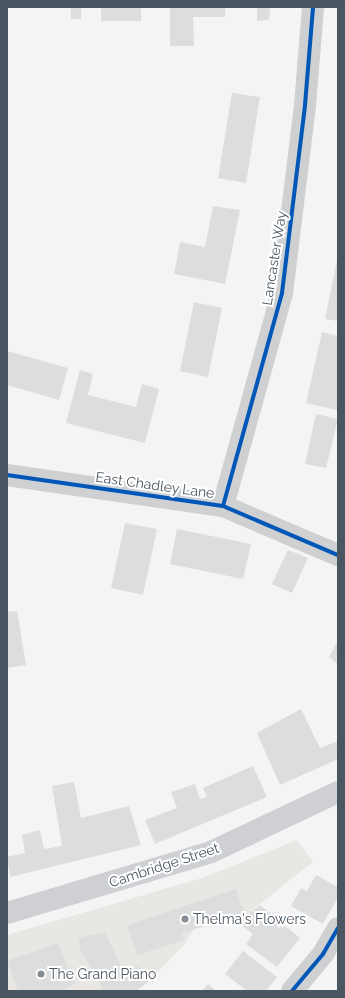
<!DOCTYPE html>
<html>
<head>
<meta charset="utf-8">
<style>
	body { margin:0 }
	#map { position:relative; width:345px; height:998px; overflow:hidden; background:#f4f4f4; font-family:Raleway,sans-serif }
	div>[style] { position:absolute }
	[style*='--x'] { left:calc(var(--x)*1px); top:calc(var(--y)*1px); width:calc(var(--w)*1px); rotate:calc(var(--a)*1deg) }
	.commercial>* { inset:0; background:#e8e7e3 }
	.building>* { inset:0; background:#ddddde }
	.street>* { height:22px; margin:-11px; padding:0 11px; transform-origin:11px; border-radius:11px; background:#ced0d2 }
	.secondary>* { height:22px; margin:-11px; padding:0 11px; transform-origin:11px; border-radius:11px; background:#ced0d4 }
	.cycleway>* { height:4px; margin:-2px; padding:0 2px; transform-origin:2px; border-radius:2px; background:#0057b8 }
	.dots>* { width:11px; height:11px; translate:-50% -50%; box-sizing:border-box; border:2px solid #fff; border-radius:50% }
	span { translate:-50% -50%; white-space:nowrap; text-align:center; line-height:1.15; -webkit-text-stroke:4px #fff; paint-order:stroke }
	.street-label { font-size:14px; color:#4a5661 }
	.poi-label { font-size:14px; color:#4a5661 }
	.left { translate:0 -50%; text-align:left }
	.frame { position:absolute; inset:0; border:8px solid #4a5661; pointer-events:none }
</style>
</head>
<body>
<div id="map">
	<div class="commercial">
		<i style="clip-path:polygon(297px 840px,313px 862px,237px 922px,194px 929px,184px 945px,148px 982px,135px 991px,7px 991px,7px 935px,202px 878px)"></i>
	</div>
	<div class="building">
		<i style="clip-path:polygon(71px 7px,81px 7px,81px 19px,71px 19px)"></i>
		<i style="clip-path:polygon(101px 7px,141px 7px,141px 21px,101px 21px)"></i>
		<i style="clip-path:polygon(170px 7px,225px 7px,225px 17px,193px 17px,194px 46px,170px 46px)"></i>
		<i style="clip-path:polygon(257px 7px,270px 7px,269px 20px,257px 21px)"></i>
		<i style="clip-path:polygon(232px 93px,260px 97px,246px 183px,218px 178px)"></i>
		<i style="clip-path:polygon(213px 206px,240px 210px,225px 284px,174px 274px,180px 242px,205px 247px)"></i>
		<i style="clip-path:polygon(337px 260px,338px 261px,338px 321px,325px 319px)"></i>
		<i style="clip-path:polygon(194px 302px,222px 308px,208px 377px,180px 371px)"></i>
		<i style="clip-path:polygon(322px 332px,338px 336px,337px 410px,306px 403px)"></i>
		<i style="clip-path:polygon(7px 351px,68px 368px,59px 400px,7px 385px)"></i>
		<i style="clip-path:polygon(80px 370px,93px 374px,88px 395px,136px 407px,142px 384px,159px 389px,145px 443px,66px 423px)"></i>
		<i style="clip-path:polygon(316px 414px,338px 419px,326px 468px,305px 464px)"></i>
		<i style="clip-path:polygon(125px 523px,157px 529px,143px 595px,111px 588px)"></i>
		<i style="clip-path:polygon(177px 529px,251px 544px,243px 579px,170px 564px)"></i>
		<i style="clip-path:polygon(288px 550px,308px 558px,292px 593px,272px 584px)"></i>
		<i style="clip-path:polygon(17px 611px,26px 665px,7px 668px,7px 612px)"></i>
		<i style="clip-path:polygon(338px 640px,338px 664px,329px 657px)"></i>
		<i style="clip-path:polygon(301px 709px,320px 748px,338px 741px,338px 759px,280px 785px,257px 733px)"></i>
		<i style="clip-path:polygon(253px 766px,267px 797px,155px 844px,145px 820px,177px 808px,171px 792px,195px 784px,200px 799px,207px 797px,203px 788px)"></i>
		<i style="clip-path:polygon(74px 782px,81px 818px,129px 806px,141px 845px,10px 877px,7px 857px,25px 853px,22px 835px,40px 830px,44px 849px,62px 846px,52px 786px)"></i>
		<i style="clip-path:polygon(316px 875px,338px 887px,338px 897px,323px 924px,291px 906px,301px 888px,307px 891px)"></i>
		<i style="clip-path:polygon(236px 889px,244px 913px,182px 933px,184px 940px,137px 955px,127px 925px)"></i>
		<i style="clip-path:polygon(260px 905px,300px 938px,277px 967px,246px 944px,253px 934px,237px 922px)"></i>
		<i style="clip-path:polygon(105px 932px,125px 974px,139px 966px,148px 982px,136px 991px,100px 990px,103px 988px,81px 952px,78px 938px)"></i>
		<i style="clip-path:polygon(58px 943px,75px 984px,60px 991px,18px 991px,7px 961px)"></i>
		<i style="clip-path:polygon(243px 951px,277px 977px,266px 991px,247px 991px,225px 974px)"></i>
		<i style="clip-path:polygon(208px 984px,216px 991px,202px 991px)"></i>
	</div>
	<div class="street">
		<i style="--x:7;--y:475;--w:218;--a:8.2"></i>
		<i style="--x:223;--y:506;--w:125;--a:23.1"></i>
		<i style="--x:223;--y:506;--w:221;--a:-74.5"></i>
		<i style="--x:282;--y:293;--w:189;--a:-83"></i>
		<i style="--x:305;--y:105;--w:98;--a:-85.3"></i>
		<i style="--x:292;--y:991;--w:48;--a:-50"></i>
		<i style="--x:323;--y:954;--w:30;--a:-60"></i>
	</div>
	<div class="secondary">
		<i style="--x:7;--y:913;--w:213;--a:-16.6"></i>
		<i style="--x:211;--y:852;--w:140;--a:-25.3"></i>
	</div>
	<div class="cycleway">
		<i style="--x:7;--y:475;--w:218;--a:8.2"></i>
		<i style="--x:223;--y:506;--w:125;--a:23.1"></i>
		<i style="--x:223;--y:506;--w:221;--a:-74.5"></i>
		<i style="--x:282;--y:293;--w:189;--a:-83"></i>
		<i style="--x:305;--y:105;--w:98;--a:-85.3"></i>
		<i style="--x:292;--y:991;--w:48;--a:-50"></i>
		<i style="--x:323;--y:954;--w:30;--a:-60"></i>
	</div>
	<div class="dots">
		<i style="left:185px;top:919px;background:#868d94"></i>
		<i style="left:41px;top:974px;background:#868d94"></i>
	</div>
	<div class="street-label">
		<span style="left:274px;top:258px;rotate:-81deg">Lancaster Way</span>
		<span style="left:155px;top:485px;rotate:8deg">East Chadley Lane</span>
		<span style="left:164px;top:865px;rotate:-18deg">Cambridge Street</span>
	</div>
	<div class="poi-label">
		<span class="left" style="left:193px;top:919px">Thelma's Flowers</span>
		<span class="left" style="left:49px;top:974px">The Grand Piano</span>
	</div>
	<div class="frame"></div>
</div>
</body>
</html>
